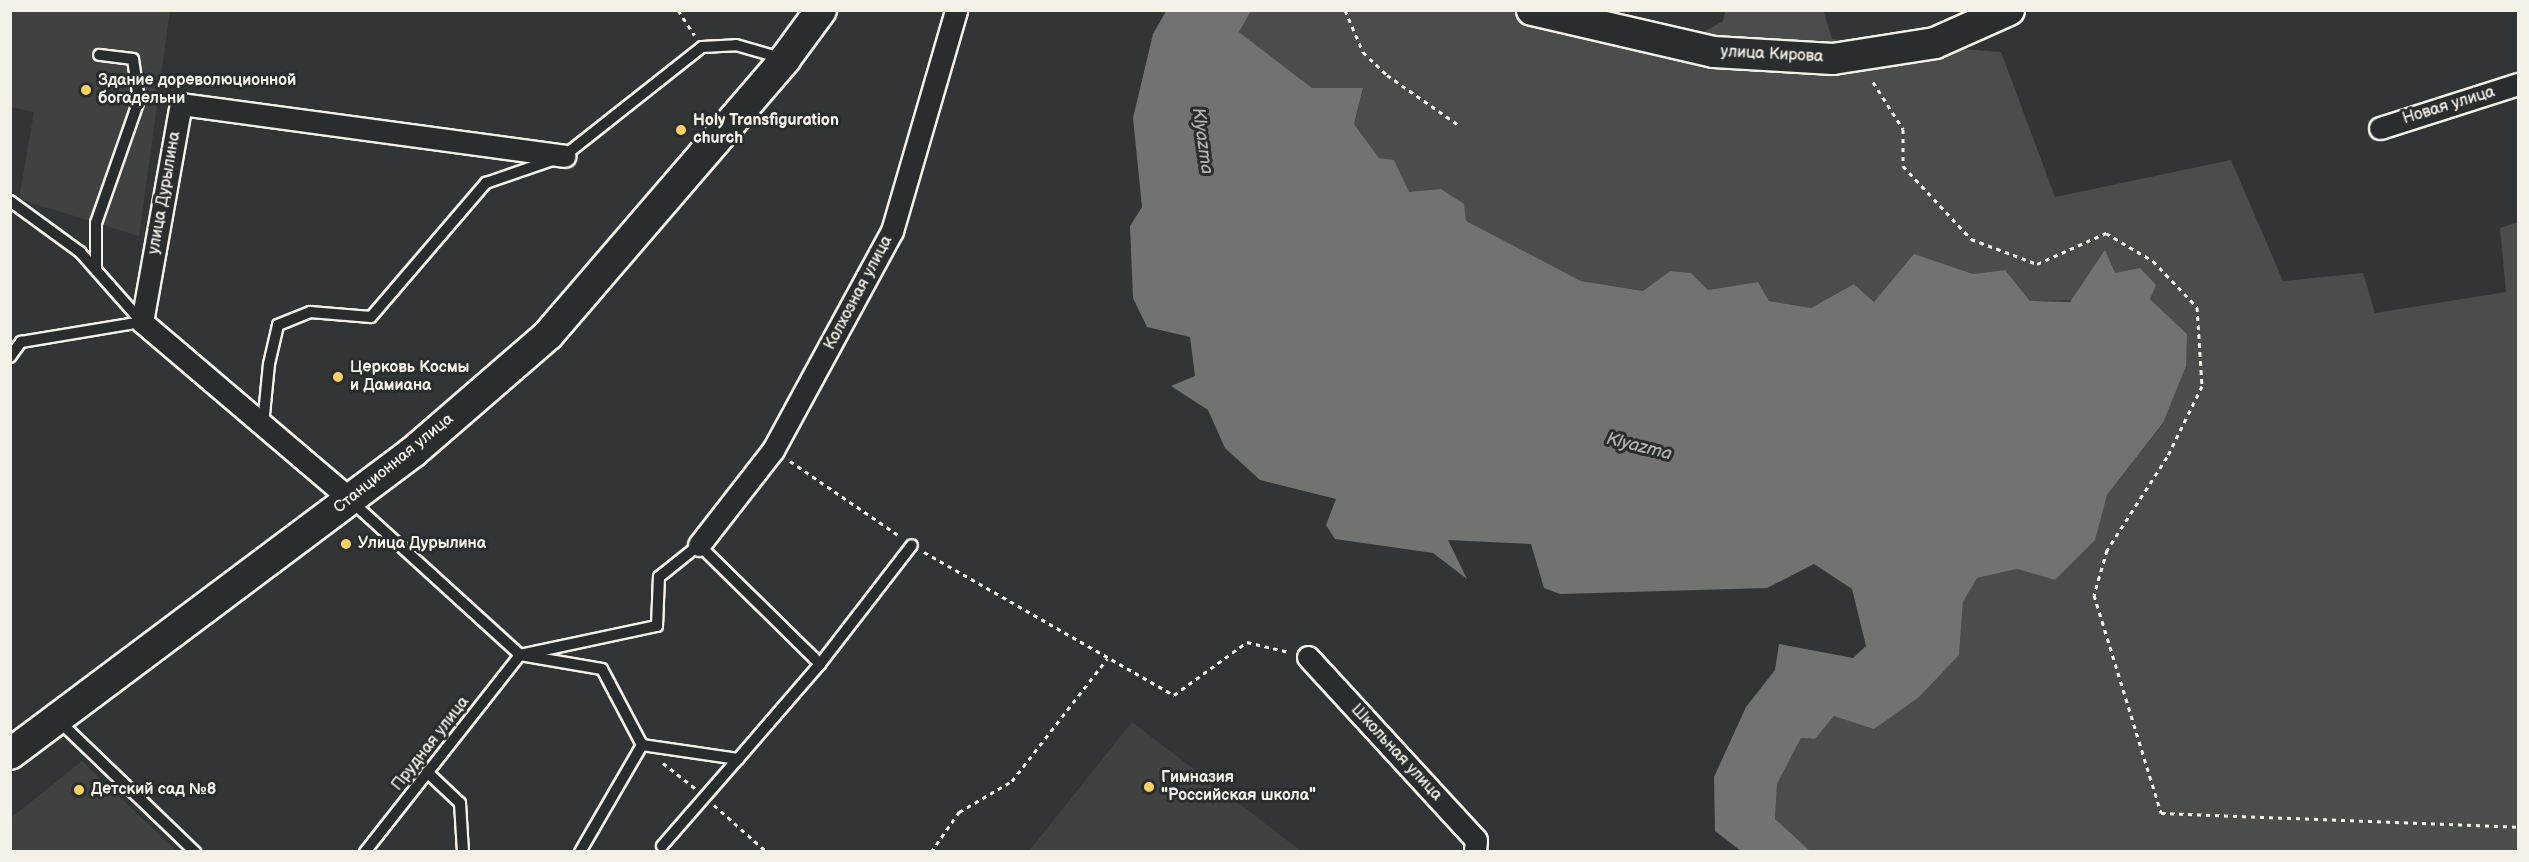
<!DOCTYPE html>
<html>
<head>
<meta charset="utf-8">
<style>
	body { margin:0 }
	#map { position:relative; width:2529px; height:862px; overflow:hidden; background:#323535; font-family:"Balsamiq Sans",sans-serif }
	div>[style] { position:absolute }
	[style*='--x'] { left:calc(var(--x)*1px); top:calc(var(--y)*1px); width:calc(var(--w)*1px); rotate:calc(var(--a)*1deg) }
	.built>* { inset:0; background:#404242 }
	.green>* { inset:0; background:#4b4d4c }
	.water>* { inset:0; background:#727370 }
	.path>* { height:3px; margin-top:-1.5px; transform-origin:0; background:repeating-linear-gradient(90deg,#f4f1e8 0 4.5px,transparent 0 9px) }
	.roads { filter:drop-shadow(2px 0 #f4f1e8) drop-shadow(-2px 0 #f4f1e8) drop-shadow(0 2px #f4f1e8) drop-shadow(0 -2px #f4f1e8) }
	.lane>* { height:10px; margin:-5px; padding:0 5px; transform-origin:5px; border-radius:5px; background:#2a2d2e }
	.street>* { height:21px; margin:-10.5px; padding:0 10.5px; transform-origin:10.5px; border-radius:10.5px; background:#2a2d2e }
	.secondary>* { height:30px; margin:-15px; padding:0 15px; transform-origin:15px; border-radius:15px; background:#2a2d2e }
	.dots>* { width:16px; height:16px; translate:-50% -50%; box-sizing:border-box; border:3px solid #2a2d2e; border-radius:50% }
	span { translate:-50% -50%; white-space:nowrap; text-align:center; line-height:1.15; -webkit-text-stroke:6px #2a2d2e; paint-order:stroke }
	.street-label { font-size:16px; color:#f4f1e8 }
	.poi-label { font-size:16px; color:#f4f1e8; font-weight:700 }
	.left { translate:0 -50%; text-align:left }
	.water-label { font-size:18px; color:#b3b2ac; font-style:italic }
	.frame { position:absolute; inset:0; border:12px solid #f4f1e8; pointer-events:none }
</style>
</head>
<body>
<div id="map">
	<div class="built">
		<i style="clip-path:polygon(10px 11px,170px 11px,139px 236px,19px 199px,34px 112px,11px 107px)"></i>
		<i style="clip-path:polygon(1132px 722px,1301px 851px,1029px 851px)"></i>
		<i style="clip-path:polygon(82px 761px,176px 851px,11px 851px,11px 818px)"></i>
	</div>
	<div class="green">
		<i style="clip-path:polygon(1251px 10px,1596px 11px,1700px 34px,1723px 21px,1725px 11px,1823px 10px,1832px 39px,2001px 52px,2055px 197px,2231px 160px,2283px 281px,2363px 273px,2375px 313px,2506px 292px,2500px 228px,2518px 222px,2518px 851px,1810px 852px,1801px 847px,1775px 819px,1777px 784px,1801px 738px,1815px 739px,1834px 716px,1959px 655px,1963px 602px,1977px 578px,2017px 569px,2055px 580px,2094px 540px,2107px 495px,2163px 424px,2187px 334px,2150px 299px,2030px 301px,2005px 270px,1973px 274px,1915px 255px,1874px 302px,1854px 284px,1811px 308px,1769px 301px,1758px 282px,1708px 290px,1691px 273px,1670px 271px,1643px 291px,1581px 281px,1409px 193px,1394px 161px,1379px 158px,1354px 124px,1363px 89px,1312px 88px,1239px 32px)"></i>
	</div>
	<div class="water">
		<i style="clip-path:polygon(1166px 11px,1251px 11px,1239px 32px,1312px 88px,1363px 88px,1354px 124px,1379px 158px,1394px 160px,1409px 192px,1441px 189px,1464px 204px,1466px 221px,1581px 281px,1643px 291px,1670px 271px,1691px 273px,1708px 290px,1758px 282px,1769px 301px,1811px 308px,1854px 284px,1874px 302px,1914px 254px,1973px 274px,2005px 270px,2030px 301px,2070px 302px,2105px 250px,2115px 273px,2140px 268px,2156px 285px,2150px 299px,2187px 334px,2186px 366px,2163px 423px,2107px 495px,2095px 540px,2055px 580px,2017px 569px,1977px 578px,1963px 602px,1959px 655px,1919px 697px,1874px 729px,1834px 716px,1815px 739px,1801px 738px,1777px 784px,1775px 819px,1810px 851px,1741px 851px,1715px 831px,1714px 777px,1746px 707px,1775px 670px,1779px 644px,1853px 658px,1866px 646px,1852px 589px,1814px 564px,1767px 588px,1560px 594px,1544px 588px,1531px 544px,1448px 540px,1467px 579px,1433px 553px,1335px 539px,1326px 525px,1336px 499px,1260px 480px,1225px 448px,1208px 410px,1171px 386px,1195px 376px,1190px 337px,1147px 327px,1133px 298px,1130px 226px,1142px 207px,1133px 118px,1153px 34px)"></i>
	</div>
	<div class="path">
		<i style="--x:678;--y:10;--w:30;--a:57"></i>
		<i style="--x:1345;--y:10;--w:46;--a:66.8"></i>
		<i style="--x:1363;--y:52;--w:33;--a:44"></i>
		<i style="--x:1387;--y:75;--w:89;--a:34.9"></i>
		<i style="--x:1873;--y:82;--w:56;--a:57.4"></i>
		<i style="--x:1903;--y:129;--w:37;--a:90"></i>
		<i style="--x:1903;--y:166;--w:100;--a:47"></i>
		<i style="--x:1971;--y:239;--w:71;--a:20.7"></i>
		<i style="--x:2037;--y:264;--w:76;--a:-24.2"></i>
		<i style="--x:2106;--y:233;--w:55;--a:30.8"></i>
		<i style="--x:2153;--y:261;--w:64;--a:46.3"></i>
		<i style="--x:2197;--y:307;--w:79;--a:86.4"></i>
		<i style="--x:2202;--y:386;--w:79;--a:116.2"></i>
		<i style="--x:2167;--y:457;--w:111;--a:122.8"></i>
		<i style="--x:2107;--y:550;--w:47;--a:106.1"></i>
		<i style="--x:2094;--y:595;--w:228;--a:72.9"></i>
		<i style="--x:2161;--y:813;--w:357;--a:2.2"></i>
		<i style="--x:790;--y:461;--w:135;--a:34.4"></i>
		<i style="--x:924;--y:552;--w:288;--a:29.8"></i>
		<i style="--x:1174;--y:695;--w:90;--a:-36"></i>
		<i style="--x:1247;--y:642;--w:43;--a:13.4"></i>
		<i style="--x:663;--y:763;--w:42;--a:38.2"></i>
		<i style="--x:714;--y:805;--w:71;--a:41.6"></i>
		<i style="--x:931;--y:852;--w:49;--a:-55"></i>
		<i style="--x:959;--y:812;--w:61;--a:-30.3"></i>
		<i style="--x:1012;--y:781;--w:155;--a:-52.1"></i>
	</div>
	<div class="roads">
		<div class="lane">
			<i style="--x:10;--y:201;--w:87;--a:36.1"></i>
			<i style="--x:80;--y:252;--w:94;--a:48.5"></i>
			<i style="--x:96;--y:269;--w:46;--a:-90"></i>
			<i style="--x:96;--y:223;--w:130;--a:-70.7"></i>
			<i style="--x:139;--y:100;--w:41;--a:-98.3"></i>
			<i style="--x:133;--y:59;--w:34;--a:-173"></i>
			<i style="--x:10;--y:357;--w:19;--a:-54"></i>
			<i style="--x:21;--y:342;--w:123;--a:-9.4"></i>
			<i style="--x:263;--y:425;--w:61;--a:-84.4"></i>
			<i style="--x:269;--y:364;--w:40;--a:-77"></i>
			<i style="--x:278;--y:325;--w:35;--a:-22"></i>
			<i style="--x:310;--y:312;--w:61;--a:4.7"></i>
			<i style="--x:371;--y:317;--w:177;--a:-49.4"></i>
			<i style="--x:486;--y:183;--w:83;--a:-19.1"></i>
			<i style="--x:564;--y:156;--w:176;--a:-38.3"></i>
			<i style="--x:702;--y:47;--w:34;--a:-3"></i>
			<i style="--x:736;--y:45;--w:47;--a:16.1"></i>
			<i style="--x:351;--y:501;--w:229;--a:42.3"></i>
			<i style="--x:520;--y:655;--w:140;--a:-12"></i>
			<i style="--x:657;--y:626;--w:49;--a:-87.7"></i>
			<i style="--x:659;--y:577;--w:51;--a:-38.7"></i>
			<i style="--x:699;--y:545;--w:170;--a:44.5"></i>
			<i style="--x:59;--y:721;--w:189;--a:43.9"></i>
			<i style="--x:427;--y:772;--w:45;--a:43.2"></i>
			<i style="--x:460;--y:803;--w:49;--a:86.5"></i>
			<i style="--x:662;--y:846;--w:116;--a:-48.9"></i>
			<i style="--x:365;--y:852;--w:251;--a:-51.8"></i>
			<i style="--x:520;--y:655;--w:83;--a:9.7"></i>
			<i style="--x:602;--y:669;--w:86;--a:62.2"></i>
			<i style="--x:580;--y:852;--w:124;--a:-59.9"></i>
			<i style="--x:642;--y:745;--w:97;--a:8.3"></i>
			<i style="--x:738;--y:759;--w:125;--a:-49.2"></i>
			<i style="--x:820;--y:664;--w:150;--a:-52.3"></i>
		</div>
		<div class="street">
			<i style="--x:2380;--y:128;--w:145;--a:-17.7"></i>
			<i style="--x:350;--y:499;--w:273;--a:-139.6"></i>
			<i style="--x:142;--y:322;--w:221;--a:-79.9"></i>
			<i style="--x:181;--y:104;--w:387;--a:7.7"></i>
			<i style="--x:699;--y:545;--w:120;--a:-52.1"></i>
			<i style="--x:773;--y:450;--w:249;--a:-61.5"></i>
			<i style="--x:892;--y:231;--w:230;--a:-73.8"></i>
			<i style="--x:1308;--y:657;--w:248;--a:47.4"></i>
			<i style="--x:1476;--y:840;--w:12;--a:95"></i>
		</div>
		<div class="secondary">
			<i style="--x:1532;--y:10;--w:187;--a:13"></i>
			<i style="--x:1714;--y:52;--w:119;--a:3.4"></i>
			<i style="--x:1833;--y:59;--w:103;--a:-8.9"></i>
			<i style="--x:1935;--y:43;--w:81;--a:-24"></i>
			<i style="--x:10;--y:754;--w:504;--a:-36.85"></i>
			<i style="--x:413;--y:452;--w:179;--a:-40.9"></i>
			<i style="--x:548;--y:335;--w:364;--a:-49.3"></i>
			<i style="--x:785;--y:59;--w:61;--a:-53.7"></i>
		</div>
	</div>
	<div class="dots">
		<i style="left:86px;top:90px;background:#ffd166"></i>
		<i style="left:681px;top:130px;background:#ffd166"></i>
		<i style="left:338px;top:377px;background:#ffd166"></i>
		<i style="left:346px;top:544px;background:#ffd166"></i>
		<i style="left:1149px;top:787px;background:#ffd166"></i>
		<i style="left:79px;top:790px;background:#ffd166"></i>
	</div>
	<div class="street-label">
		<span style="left:1772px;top:55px;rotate:3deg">улица Кирова</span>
		<span style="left:2449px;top:106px;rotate:-17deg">Новая улица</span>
		<span style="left:165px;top:193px;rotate:-80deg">улица Дурылина</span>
		<span style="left:859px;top:293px;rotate:-62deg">Колхозная улица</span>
		<span style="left:394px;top:464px;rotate:-39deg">Станционная улица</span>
		<span style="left:431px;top:744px;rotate:-52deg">Прудная улица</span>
		<span style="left:1396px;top:753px;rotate:47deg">Школьная улица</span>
	</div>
	<div class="poi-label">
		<span class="left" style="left:98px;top:90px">Здание дореволюционной<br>богадельни</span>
		<span class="left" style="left:693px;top:130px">Holy Transfiguration<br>church</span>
		<span class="left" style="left:350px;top:377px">Церковь Космы<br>и Дамиана</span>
		<span class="left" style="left:358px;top:544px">Улица Дурылина</span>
		<span class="left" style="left:1161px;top:787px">Гимназия<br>"Российская школа"</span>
		<span class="left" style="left:91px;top:790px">Детский сад №8</span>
	</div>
	<div class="water-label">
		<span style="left:1202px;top:141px;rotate:82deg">Klyazma</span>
		<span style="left:1639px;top:447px;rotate:14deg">Klyazma</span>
	</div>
	<div class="frame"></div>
</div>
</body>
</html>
